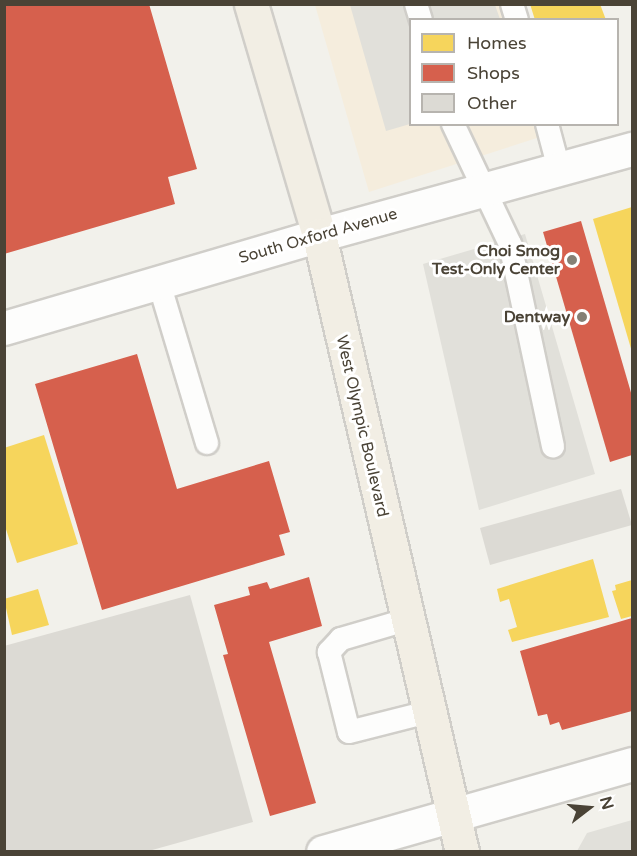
<!DOCTYPE html>
<html>
<head>
<meta charset="utf-8">
<style>
	body { margin:0 }
	#map { position:relative; width:637px; height:856px; overflow:hidden; background:#f2f1eb; font-family:"Varela Round",sans-serif }
	div>[style] { position:absolute }
	[style*='--x'] { left:calc(var(--x)*1px); top:calc(var(--y)*1px); width:calc(var(--w)*1px); rotate:calc(var(--a)*1deg) }
	.commercial>* { inset:0; background:#f5eddd }
	.parking>* { inset:0; background:#e1e0da }
	.homes>* { inset:0; background:#f6d55c }
	.shops>* { inset:0; background:#d6604d }
	.building>* { inset:0; background:#dcdad4 }
	.roads { filter:drop-shadow(2px 0 #d0cec9) drop-shadow(-2px 0 #d0cec9) drop-shadow(0 2px #d0cec9) drop-shadow(0 -2px #d0cec9) }
	.lane>* { height:22px; margin:-11px; padding:0 11px; transform-origin:11px; border-radius:11px; background:#fdfdfc }
	.street>* { height:33px; margin:-16.5px; padding:0 16.5px; transform-origin:16.5px; border-radius:16.5px; background:#fdfdfc }
	.primary>* { height:33px; margin:-16.5px; padding:0 16.5px; transform-origin:16.5px; border-radius:16.5px; background:#f2eee4 }
	.dots>* { width:16px; height:16px; translate:-50% -50%; box-sizing:border-box; border:3px solid #fff; border-radius:50% }
	span { translate:-50% -50%; white-space:nowrap; text-align:center; line-height:1.15; -webkit-text-stroke:6px #fff; paint-order:stroke }
	.street-label { font-size:16px; color:#4a4336 }
	.poi-label { font-size:16px; color:#4a4336; font-weight:700 }
	.right { translate:-100% -50%; text-align:right }
	.frame { position:absolute; inset:0; border:6px solid #4a4336; pointer-events:none }
	.legend { position:absolute; left:409px; top:18px; width:210px; height:108px; box-sizing:border-box; background:#fff; border:2px solid #b7b4af; margin:0; padding:8px 10px; list-style:none; font-size:18px; color:#4a4336 }
	.legend li { display:flex; align-items:center; gap:12px; height:30px }
	.legend b { width:30px; border:2px solid #b7b4af }
	.north { position:absolute; left:559px; top:778px; width:60px; height:60px; -webkit-text-stroke:4px #fff; paint-order:stroke; rotate:74deg; font-size:16px; font-weight:700; line-height:24px; text-align:center; color:#4a4336 }
	.north::after { content:''; display:block; margin:auto; width:21px; height:27px; background:#4a4336; clip-path:polygon(50% 0,100% 100%,50% 72%,0 100%) }
</style>
</head>
<body>
<div id="map">
	<div class="commercial">
		<i style="clip-path:polygon(315px 5px,499px 5px,504px 19px,410px 20px,410px 124px,536px 125px,540px 137px,369px 192px)"></i>
	</div>
	<div class="parking">
		<i style="clip-path:polygon(350px 5px,495px 5px,500px 19px,410px 20px,410px 124px,386px 131px)"></i>
		<i style="clip-path:polygon(525px 234px,595px 474px,479px 510px,423px 264px)"></i>
		<i style="clip-path:polygon(632px 820px,632px 851px,577px 851px,587px 833px)"></i>
	</div>
	<div class="homes">
		<i style="clip-path:polygon(530px 4px,600px 4px,606px 20px,535px 20px)"></i>
		<i style="clip-path:polygon(632px 207px,632px 352px,593px 219px)"></i>
		<i style="clip-path:polygon(44px 435px,78px 544px,17px 563px,4px 523px,4px 448px)"></i>
		<i style="clip-path:polygon(593px 559px,609px 617px,512px 642px,508px 630px,517px 627px,509px 599px,500px 602px,497px 589px)"></i>
		<i style="clip-path:polygon(632px 580px,632px 616px,621px 619px,612px 591px,616px 590px,615px 585px)"></i>
		<i style="clip-path:polygon(38px 589px,49px 625px,12px 635px,4px 599px)"></i>
	</div>
	<div class="shops">
		<i style="clip-path:polygon(4px 4px,149px 4px,197px 169px,168px 177px,175px 204px,4px 254px)"></i>
		<i style="clip-path:polygon(581px 221px,632px 396px,632px 455px,610px 462px,543px 232px)"></i>
		<i style="clip-path:polygon(137px 354px,177px 489px,269px 461px,290px 532px,279px 535px,285px 555px,102px 610px,35px 384px)"></i>
		<i style="clip-path:polygon(309px 577px,322px 626px,269px 642px,316px 803px,270px 816px,223px 655px,228px 654px,214px 605px,250px 595px,248px 587px,267px 582px,270px 589px)"></i>
		<i style="clip-path:polygon(632px 618px,632px 711px,562px 730px,559px 722px,550px 725px,547px 714px,538px 716px,520px 651px)"></i>
	</div>
	<div class="building">
		<i style="clip-path:polygon(621px 489px,632px 525px,490px 565px,480px 528px)"></i>
		<i style="clip-path:polygon(190px 595px,253px 822px,145px 852px,4px 852px,4px 646px)"></i>
	</div>
	<div class="roads">
		<div class="lane">
			<i style="--x:416;--y:4;--w:17;--a:73"></i>
			<i style="--x:512;--y:4;--w:17;--a:73"></i>
			<i style="--x:453;--y:124;--w:133;--a:64.6"></i>
			<i style="--x:510;--y:244;--w:207;--a:78"></i>
			<i style="--x:547;--y:124;--w:47;--a:75.1"></i>
			<i style="--x:159;--y:283;--w:167;--a:73.3"></i>
			<i style="--x:406;--y:620;--w:68;--a:163.7"></i>
			<i style="--x:341;--y:639;--w:18;--a:133"></i>
			<i style="--x:329;--y:652;--w:82;--a:76"></i>
			<i style="--x:349;--y:732;--w:81;--a:-14.2"></i>
		</div>
		<div class="street">
			<i style="--x:4;--y:328;--w:328;--a:-16.4"></i>
			<i style="--x:319;--y:235;--w:325;--a:-15.4"></i>
			<i style="--x:323;--y:852;--w:321;--a:-15.9"></i>
		</div>
		<div class="primary">
			<i style="--x:251;--y:4;--w:241;--a:73.6"></i>
			<i style="--x:319;--y:235;--w:633;--a:76.95"></i>
		</div>
	</div>
	<div class="dots">
		<i style="left:572px;top:260px;background:#858075"></i>
		<i style="left:582px;top:317px;background:#858075"></i>
	</div>
	<div class="street-label">
		<span style="left:318px;top:236px;rotate:-16deg">South Oxford Avenue</span>
		<span style="left:362px;top:426px;rotate:77deg">West Olympic Boulevard</span>
	</div>
	<div class="poi-label">
		<span class="right" style="left:560px;top:260px">Choi Smog<br>Test-Only Center</span>
		<span class="right" style="left:570px;top:317px">Dentway</span>
	</div>
	<div class="frame"></div>
	<ul class="legend">
	<li><b style="height:16px;background:#f6d55c"></b>Homes</li>
	<li><b style="height:16px;background:#d6604d"></b>Shops</li>
	<li><b style="height:16px;background:#dcdad4"></b>Other</li>
	</ul>
	<div class="north">N</div>
</div>
</body>
</html>
